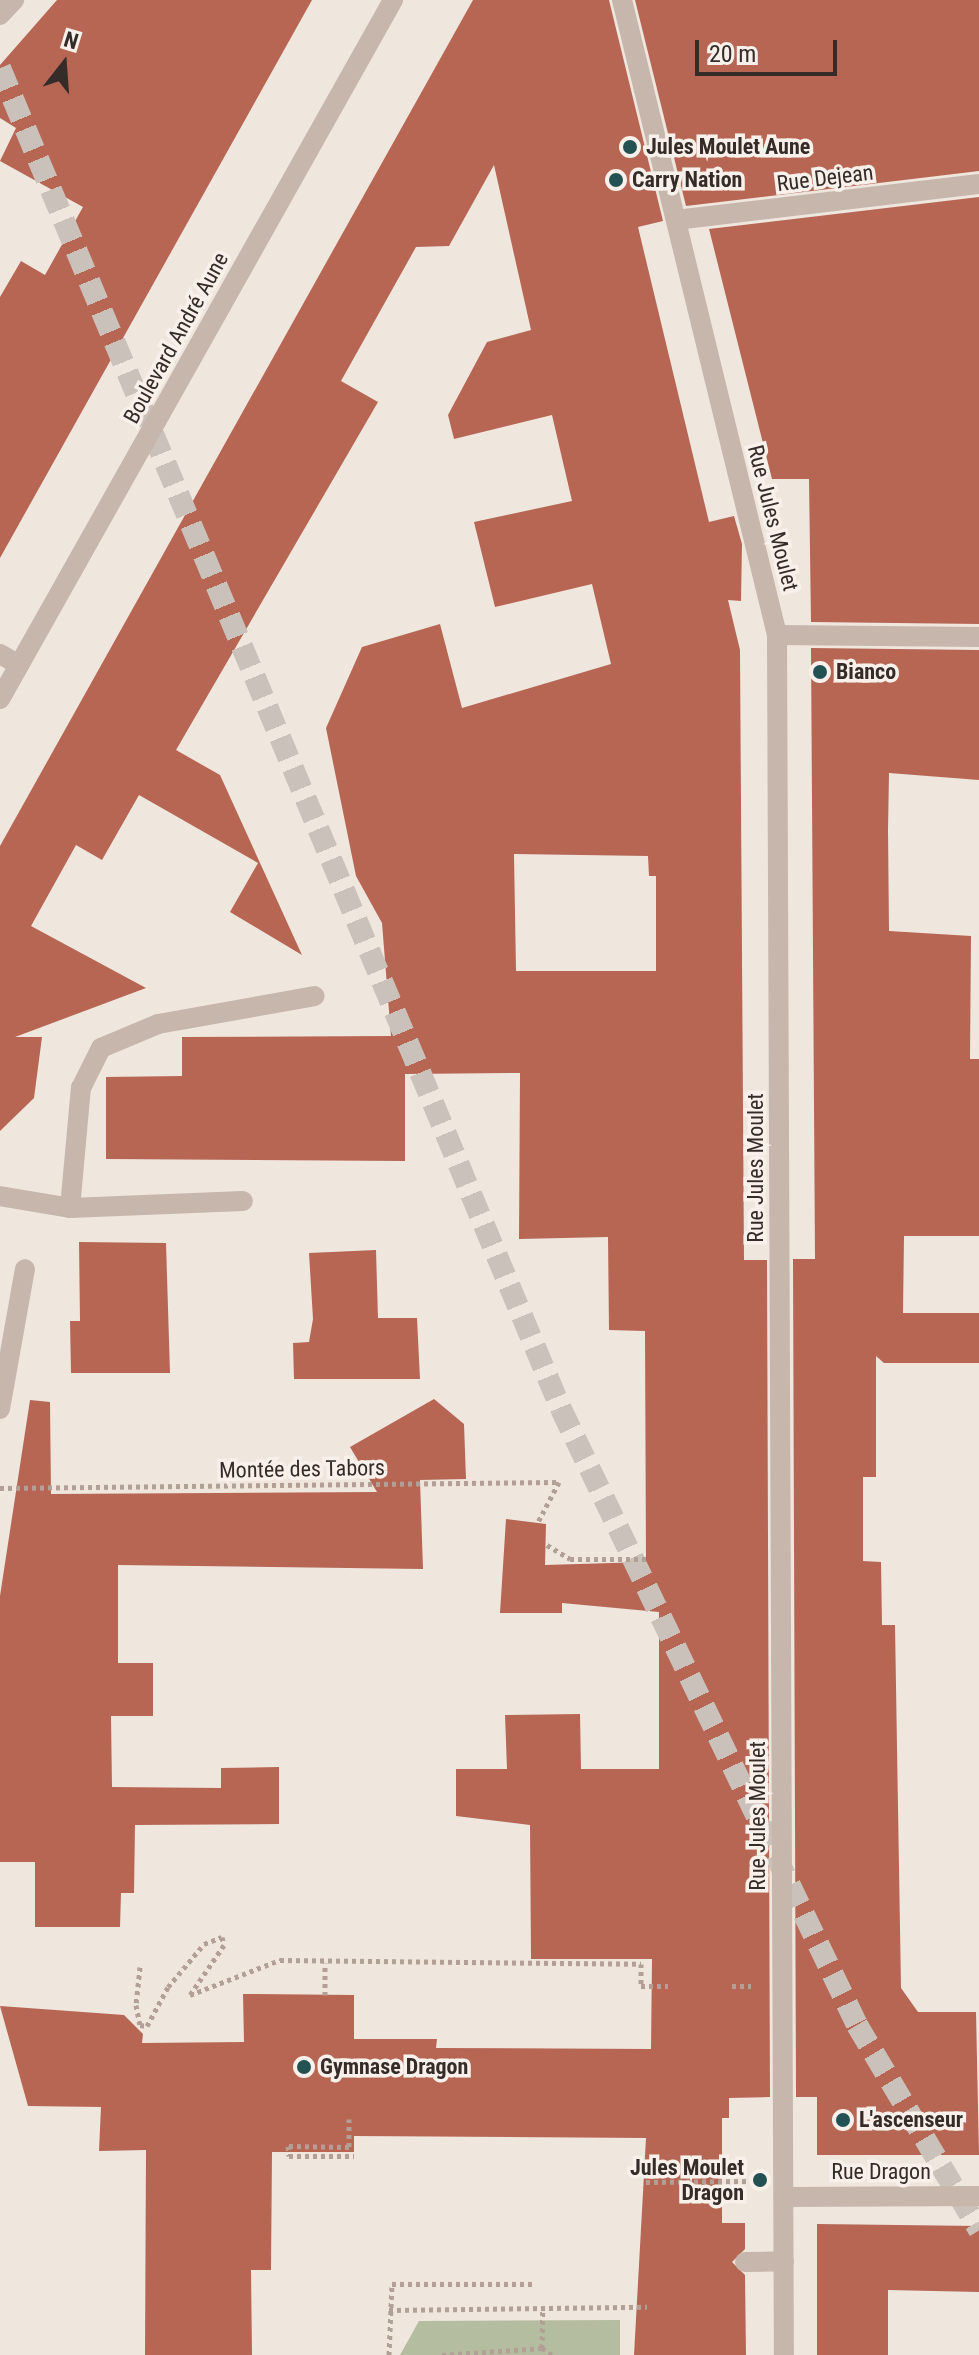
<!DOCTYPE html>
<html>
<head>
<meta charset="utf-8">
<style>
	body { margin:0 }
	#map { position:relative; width:979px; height:2355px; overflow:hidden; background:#efe6de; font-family:"Roboto Condensed",sans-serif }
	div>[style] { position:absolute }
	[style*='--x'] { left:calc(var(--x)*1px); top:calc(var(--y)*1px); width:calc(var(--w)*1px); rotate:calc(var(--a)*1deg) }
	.green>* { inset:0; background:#b5bda0 }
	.building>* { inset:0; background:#b76654 }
	.trunk-tunnel>* { height:22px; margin-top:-11px; transform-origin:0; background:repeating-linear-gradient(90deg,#cac1ba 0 22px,transparent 0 33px) }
	.path>* { height:5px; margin-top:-2.5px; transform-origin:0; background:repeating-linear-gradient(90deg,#b2a096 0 4px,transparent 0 8px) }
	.service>* { height:20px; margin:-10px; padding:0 10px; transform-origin:10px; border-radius:10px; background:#c6b6ab }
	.minor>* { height:20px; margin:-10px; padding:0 10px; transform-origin:10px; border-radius:10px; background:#c6b6ab }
	.dots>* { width:22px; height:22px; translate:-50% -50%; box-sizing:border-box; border:4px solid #f8f0ea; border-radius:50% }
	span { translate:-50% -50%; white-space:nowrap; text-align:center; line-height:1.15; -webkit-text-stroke:7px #f8f0ea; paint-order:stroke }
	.poi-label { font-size:22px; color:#352c29; font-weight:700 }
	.left { translate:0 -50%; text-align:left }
	.right { translate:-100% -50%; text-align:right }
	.street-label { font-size:22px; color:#352c29 }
	.north { position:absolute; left:24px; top:24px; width:80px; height:80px; -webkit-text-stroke:6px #f8f0ea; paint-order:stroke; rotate:17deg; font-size:22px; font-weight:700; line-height:32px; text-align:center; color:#352c29 }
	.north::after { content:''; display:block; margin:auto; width:28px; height:36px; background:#352c29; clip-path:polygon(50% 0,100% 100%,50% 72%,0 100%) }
	.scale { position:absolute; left:695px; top:40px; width:142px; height:36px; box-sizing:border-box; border:4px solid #352c29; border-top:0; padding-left:10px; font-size:24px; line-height:28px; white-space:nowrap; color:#352c29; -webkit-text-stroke:6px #f8f0ea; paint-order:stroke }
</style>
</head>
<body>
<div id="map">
	<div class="green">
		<i style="clip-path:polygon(620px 2320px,620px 2355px,400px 2355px,419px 2321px)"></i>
	</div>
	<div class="building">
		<i style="clip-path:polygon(57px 0,312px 0,0 558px,0 297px,21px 261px,45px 275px,83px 207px,0 161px,16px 128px,0 118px,0 65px)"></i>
		<i style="clip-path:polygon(evenodd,473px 0,609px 0,663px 221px,638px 227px,709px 522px,734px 516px,742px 544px,741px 601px,728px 600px,740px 650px,744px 1260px,767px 1260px,770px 2097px,729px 2098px,729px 2118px,722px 2118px,722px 2223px,745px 2223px,745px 2249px,732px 2262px,745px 2275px,746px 2355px,634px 2355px,646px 2138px,354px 2136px,354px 2152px,272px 2152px,271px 2270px,251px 2270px,252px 2355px,145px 2355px,146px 2150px,99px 2151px,101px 2107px,28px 2106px,0 2006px,124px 2015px,143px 2034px,142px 2043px,244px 2042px,243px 1994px,354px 1995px,354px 2039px,437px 2039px,436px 2048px,651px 2049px,652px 1959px,531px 1959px,530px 1825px,456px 1816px,456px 1769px,507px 1769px,505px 1715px,580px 1714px,581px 1769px,659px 1769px,659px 1612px,562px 1603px,562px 1613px,500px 1613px,506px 1519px,546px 1524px,545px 1565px,646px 1562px,645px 1331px,609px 1330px,608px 1237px,519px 1239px,520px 1073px,405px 1074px,405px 1161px,106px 1159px,106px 1077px,182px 1076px,182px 1037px,391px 1036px,382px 923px,356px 876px,326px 728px,362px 647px,440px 624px,462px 708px,611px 664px,592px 584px,495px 607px,474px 522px,572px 501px,552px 415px,454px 439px,448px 415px,487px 342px,531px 330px,494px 165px,449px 246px,416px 247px,341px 381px,378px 402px,176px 750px,220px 775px,302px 955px,230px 912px,258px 863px,139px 795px,102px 860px,76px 845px,31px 926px,146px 988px,15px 1037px,42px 1037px,34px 1098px,0 1131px,0 846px,473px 0,514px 854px,648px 856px,649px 876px,656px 876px,656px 971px,516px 971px,514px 854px)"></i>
		<i style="clip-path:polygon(635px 0,979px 0,979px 171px,686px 206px)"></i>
		<i style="clip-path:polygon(979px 197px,979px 624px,811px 622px,809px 479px,772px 479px,709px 229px)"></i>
		<i style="clip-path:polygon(811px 648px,979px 650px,979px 780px,889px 773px,888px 830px,889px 931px,971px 936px,970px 1059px,979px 1059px,979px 1236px,904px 1236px,903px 1313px,979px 1313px,979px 1363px,884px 1363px,876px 1356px,876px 1477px,863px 1477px,863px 1561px,881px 1562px,882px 1625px,895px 1625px,901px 1988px,918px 2012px,976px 2012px,979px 2155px,817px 2155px,817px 2097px,796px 2097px,793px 1259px,815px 1259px)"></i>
		<i style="clip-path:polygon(79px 1242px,166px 1243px,170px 1373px,71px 1373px,70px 1321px,80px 1321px)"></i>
		<i style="clip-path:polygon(376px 1250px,378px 1318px,417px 1318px,420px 1379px,294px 1379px,293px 1343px,309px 1342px,313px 1319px,309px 1253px)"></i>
		<i style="clip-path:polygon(434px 1399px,464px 1424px,466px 1479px,420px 1480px,423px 1569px,118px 1565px,118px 1663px,153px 1663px,153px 1716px,111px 1716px,112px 1787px,221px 1788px,221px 1768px,279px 1767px,279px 1824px,135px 1825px,134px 1893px,121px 1893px,120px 1927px,35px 1927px,35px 1862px,0 1862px,0 1596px,30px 1400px,50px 1402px,51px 1494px,377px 1492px,350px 1447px)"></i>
		<i style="clip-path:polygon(817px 2224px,979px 2226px,979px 2292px,888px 2290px,888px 2355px,817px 2355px)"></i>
	</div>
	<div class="trunk-tunnel">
		<i style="--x:0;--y:68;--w:1454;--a:67.3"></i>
		<i style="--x:561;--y:1409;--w:683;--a:64.33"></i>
		<i style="--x:857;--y:2025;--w:239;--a:59.2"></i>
	</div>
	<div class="path">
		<i style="--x:0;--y:1488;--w:559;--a:-0.61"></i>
		<i style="--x:559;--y:1482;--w:45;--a:117.7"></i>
		<i style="--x:547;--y:1545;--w:27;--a:31"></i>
		<i style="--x:570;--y:1559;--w:76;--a:0"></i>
		<i style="--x:140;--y:1967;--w:38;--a:96"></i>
		<i style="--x:136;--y:2005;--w:20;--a:79"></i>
		<i style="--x:140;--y:2025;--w:7;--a:8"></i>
		<i style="--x:147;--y:2026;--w:44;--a:-61.7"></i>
		<i style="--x:168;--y:1987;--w:56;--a:-50.1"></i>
		<i style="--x:204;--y:1944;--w:19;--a:-21"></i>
		<i style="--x:222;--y:1937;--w:8;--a:76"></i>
		<i style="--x:224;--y:1945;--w:60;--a:124.2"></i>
		<i style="--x:190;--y:1995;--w:97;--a:-21.3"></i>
		<i style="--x:280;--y:1960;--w:361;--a:0.6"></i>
		<i style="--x:641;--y:1964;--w:22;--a:90"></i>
		<i style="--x:641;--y:1986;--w:27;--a:0"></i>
		<i style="--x:732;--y:1986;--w:19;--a:0"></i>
		<i style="--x:325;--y:1995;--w:32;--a:-90"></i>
		<i style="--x:349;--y:2119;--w:28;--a:90"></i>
		<i style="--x:349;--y:2147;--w:61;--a:-179.1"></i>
		<i style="--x:288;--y:2146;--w:10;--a:84"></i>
		<i style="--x:289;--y:2156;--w:65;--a:0"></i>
		<i style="--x:646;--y:2182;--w:103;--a:-0.6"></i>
		<i style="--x:389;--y:2310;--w:258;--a:-0.7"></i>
		<i style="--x:542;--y:2348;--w:12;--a:35"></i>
		<i style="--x:389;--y:2355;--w:71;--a:-87.6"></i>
		<i style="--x:392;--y:2284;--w:143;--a:0"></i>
		<i style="--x:442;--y:2355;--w:100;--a:-4"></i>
		<i style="--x:542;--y:2348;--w:39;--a:-89"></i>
	</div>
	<div class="service">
		<i style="--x:745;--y:2262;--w:39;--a:-1"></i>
	</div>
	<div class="minor">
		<i style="--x:622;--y:0;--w:654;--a:76.28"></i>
		<i style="--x:777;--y:635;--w:1720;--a:89.77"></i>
		<i style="--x:0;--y:15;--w:21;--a:-47"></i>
		<i style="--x:676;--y:220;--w:305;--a:-6.8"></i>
		<i style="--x:777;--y:635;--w:202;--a:0.6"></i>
		<i style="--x:0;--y:654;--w:22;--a:30"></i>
		<i style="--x:0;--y:699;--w:802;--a:-60.65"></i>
		<i style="--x:0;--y:1196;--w:71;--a:9.7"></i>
		<i style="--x:70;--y:1208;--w:173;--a:-2.3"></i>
		<i style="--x:70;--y:1208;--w:121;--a:-84.8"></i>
		<i style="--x:81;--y:1088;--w:45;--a:-63.4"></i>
		<i style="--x:101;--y:1048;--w:62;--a:-22.8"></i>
		<i style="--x:158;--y:1024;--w:159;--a:-10.1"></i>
		<i style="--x:0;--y:1409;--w:142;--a:-79.9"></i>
		<i style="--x:784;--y:2197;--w:195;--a:-0.3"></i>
	</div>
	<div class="dots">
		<i style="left:630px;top:147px;background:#245152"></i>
		<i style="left:616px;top:180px;background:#245152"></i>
		<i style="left:820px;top:672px;background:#245152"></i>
		<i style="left:304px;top:2067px;background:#245152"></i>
		<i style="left:843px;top:2120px;background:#245152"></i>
		<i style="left:760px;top:2180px;background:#245152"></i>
	</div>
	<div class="poi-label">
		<span class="left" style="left:646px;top:147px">Jules Moulet Aune</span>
		<span class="left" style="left:632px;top:180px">Carry Nation</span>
		<span class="left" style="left:836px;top:672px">Bianco</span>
		<span class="left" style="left:320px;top:2067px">Gymnase Dragon</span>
		<span class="left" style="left:859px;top:2120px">L'ascenseur</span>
		<span class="right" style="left:744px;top:2180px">Jules Moulet<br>Dragon</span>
	</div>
	<div class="street-label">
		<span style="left:825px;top:178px;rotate:-7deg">Rue Dejean</span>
		<span style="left:176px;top:338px;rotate:-61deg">Boulevard André Aune</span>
		<span style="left:773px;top:518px;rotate:76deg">Rue Jules Moulet</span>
		<span style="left:756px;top:1168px;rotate:-90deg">Rue Jules Moulet</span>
		<span style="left:302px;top:1469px;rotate:-1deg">Montée des Tabors</span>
		<span style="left:758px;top:1816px;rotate:-90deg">Rue Jules Moulet</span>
		<span style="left:881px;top:2172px">Rue Dragon</span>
	</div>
	<div class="north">N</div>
	<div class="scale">20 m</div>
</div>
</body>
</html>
